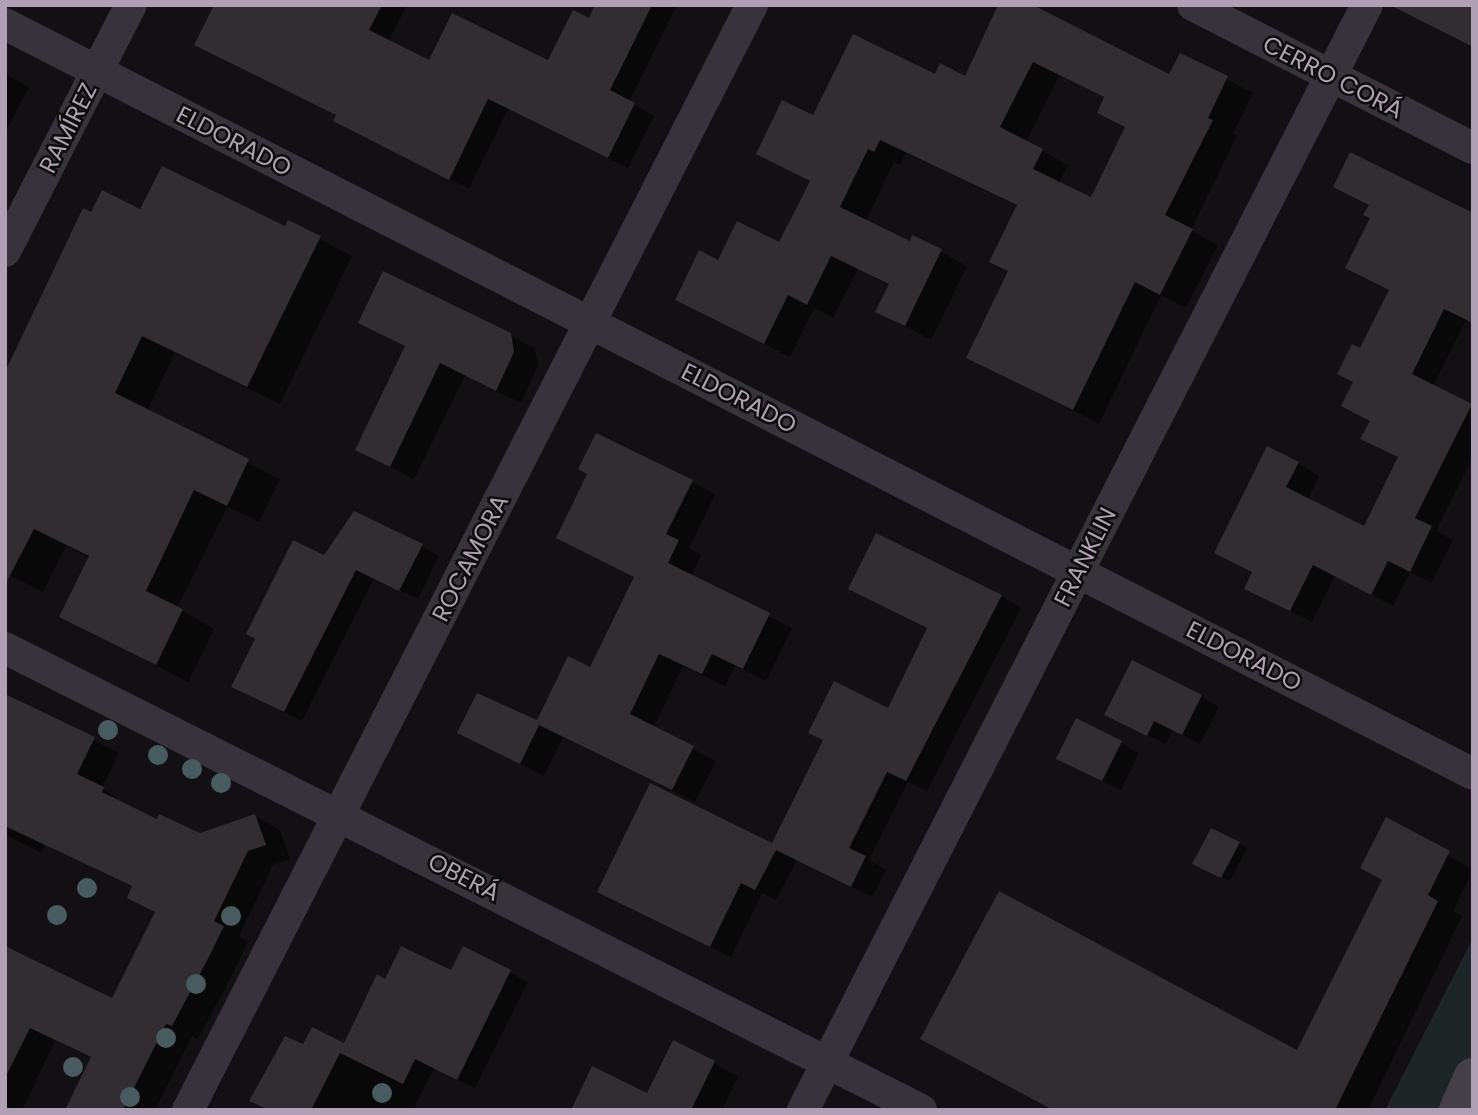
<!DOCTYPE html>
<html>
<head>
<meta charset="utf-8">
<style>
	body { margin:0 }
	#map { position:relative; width:1478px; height:1115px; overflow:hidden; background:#121012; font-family:Poppins,sans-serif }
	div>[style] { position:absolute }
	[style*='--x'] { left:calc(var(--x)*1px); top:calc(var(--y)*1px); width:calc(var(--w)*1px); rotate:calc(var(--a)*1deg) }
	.green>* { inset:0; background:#1e2527 }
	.shadow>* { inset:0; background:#0007 }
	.building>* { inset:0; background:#312d31 }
	.minor>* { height:32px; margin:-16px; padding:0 16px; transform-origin:16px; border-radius:16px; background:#38333a }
	.secondary>* { height:38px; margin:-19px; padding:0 19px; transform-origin:19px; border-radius:19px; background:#453f47 }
	.trees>* { width:20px; height:20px; margin:-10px; border-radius:50%; background:#485c60 }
	span { translate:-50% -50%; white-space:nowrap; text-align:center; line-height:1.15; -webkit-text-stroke:5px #0d0b0c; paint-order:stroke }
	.street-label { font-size:24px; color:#afa0b4 }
	.frame { position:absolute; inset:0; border:7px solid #afa0b4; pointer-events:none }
</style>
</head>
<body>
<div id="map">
	<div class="green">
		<i style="clip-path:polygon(1473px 938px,1473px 1110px,1385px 1110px)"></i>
	</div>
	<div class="shadow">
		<i style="clip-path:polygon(216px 5px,407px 5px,388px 42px,430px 62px,549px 62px,590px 20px,597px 5px,677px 5px,629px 102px,654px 116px,628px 168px,508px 109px,469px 189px,355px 131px)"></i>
		<i style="clip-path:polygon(evenodd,1000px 5px,1170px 76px,1181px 55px,1253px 93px,1233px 134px,1237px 136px,1191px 230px,1218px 245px,1186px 308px,1161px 295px,1099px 424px,968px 357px,1010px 272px,1018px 206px,906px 153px,900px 165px,894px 162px,866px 221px,910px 243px,913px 237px,967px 266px,931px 340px,877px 311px,890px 285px,858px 269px,833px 318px,814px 308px,790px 357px,677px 299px,719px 262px,780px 244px,811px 182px,758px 153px,814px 118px,936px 76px,966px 78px,1000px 5px,1059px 75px,1106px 98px,1099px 113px,1126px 128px,1092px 199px,1059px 183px,1068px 165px,1026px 142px,1059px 75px)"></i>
		<i style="clip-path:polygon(5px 73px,29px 87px,5px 133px)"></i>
		<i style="clip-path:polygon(1351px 155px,1466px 320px,1433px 386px,1473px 406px,1473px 457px,1436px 531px,1453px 540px,1432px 583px,1410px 572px,1393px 606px,1335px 576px,1312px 622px,1246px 588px,1254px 573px,1216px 552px,1298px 463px,1319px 476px,1308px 500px,1364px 529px,1399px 458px,1363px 439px,1371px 421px,1355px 382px,1361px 351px,1391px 290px,1371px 206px)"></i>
		<i style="clip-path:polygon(141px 212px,286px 228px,289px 222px,352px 256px,280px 404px,175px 353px,147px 411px,280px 479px,259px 522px,227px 507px,177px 608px,214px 629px,188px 682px,61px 617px,90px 558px,66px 546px,43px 592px,5px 573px,92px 214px)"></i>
		<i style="clip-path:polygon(360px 322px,510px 335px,535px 349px,538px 366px,521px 403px,465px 376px,414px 479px,357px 449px,407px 347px)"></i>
		<i style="clip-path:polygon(692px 482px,715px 495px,689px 548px,701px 555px,691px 577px,792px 628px,766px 681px,735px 666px,725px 686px,683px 666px,653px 728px,716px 761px,695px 802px,563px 737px,544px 776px,459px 733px,538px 723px,591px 670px,636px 578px,558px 538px)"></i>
		<i style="clip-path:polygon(422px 546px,439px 556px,418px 599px,374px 578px,302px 721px,251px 696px,325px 558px)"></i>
		<i style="clip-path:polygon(851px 589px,1001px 596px,1021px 608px,927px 791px,908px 782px,869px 860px,886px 870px,872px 897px,797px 860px,776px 900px,762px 893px,731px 957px,599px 891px,773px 845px,888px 710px,928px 629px)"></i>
		<i style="clip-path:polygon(5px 695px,119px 753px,102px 788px,127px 806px,199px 835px,255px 816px,280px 830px,290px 859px,273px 865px,239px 936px,248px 942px,235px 969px,198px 1039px,192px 1036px,155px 1110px,71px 1110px,92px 1058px,55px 1041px,22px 1110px,5px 1110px,5px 950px,113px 1000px,157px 913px,129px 897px,134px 888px,45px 845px,42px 853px,5px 835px)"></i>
		<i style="clip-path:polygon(1201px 696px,1219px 707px,1200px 744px,1173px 730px,1166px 744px,1124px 725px)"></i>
		<i style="clip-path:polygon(1121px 743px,1139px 753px,1121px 790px,1076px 768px)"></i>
		<i style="clip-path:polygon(1386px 819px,1473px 870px,1453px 911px,1462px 916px,1368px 1110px,1054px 1110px,1298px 1052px,1383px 880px)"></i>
		<i style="clip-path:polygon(1239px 843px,1247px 848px,1230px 881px,1203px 868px)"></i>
		<i style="clip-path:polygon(463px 949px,528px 982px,475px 1088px,434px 1068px,413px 1110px,268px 1110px,252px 1101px,304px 1047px,345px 1045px,386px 981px,452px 973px)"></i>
		<i style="clip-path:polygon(673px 1042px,738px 1076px,722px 1110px,573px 1110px,648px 1095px)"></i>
	</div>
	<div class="building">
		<i style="clip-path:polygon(214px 5px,382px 5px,369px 30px,429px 60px,452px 13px,548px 60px,573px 10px,589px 18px,595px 5px,652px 5px,610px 90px,635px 103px,608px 158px,488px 99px,449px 180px,333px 121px,336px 115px,194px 45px)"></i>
		<i style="clip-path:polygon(evenodd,998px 5px,1033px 5px,1169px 74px,1180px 53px,1228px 76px,1208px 118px,1213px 120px,1165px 215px,1193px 229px,1160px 295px,1135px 282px,1073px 410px,966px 358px,1008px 271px,989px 262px,1017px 205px,880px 140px,874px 152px,868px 149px,840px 207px,910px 241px,912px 235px,942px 249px,905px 326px,875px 312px,889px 284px,831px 256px,807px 305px,788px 295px,764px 344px,675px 300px,699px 250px,718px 260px,737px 221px,779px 242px,810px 181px,756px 154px,782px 100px,813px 115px,853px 34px,935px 74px,940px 63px,965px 76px,998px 5px,1033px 62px,1104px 97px,1097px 113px,1125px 127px,1091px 197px,1033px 169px,1043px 149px,1000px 127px,1033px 62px)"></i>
		<i style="clip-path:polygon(1390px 5px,1473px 5px,1473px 47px)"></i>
		<i style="clip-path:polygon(1350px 152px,1473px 213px,1473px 323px,1444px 309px,1412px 374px,1472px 404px,1415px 518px,1432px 526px,1410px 572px,1388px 561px,1371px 595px,1313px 565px,1290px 611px,1244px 589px,1252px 572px,1214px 553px,1267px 446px,1299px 462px,1286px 487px,1364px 526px,1398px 457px,1360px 439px,1370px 421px,1341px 406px,1353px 382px,1337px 374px,1352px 344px,1360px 348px,1389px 290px,1345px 268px,1370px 218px,1363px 215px,1369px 205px,1333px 187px)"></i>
		<i style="clip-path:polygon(162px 166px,285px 226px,288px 220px,321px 236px,247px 387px,142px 336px,115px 393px,249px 459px,227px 506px,194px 490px,146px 591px,183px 609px,156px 665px,59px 617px,89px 556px,34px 529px,5px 585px,5px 372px,83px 208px,91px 212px,102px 190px,140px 209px)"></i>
		<i style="clip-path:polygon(383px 271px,511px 333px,514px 352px,496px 391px,440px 363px,390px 467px,355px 450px,405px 346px,358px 323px)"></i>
		<i style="clip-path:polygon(596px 433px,693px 480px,666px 534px,679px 540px,668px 563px,770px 613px,743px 669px,712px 654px,702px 674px,659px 654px,630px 714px,694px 746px,672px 790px,539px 725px,520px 764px,457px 733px,477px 693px,537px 720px,568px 656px,590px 667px,634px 577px,556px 538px,587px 474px,578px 469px)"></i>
		<i style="clip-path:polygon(354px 511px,423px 544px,399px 591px,356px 570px,284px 712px,231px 687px,255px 639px,246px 634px,293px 540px,324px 555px)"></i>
		<i style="clip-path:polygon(876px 533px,1002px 595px,906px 781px,887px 772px,849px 848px,866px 856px,851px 887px,776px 850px,755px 890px,741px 883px,710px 947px,597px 892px,650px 783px,772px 843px,823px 740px,808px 733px,834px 681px,888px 708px,927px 628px,848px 589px)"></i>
		<i style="clip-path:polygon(1132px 660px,1202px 695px,1182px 735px,1154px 721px,1147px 736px,1104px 715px)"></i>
		<i style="clip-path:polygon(5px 694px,95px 737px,77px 774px,104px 787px,102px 792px,157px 819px,159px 814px,200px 833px,255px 814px,266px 845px,248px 851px,214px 921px,224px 926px,210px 955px,172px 1026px,166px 1024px,123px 1110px,65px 1110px,91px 1057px,30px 1028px,5px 1078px,5px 946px,112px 998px,155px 912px,127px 898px,132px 886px,5px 826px)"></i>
		<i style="clip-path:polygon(1076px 718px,1122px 741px,1102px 781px,1056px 759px)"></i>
		<i style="clip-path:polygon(1386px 817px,1450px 851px,1428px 895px,1438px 901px,1335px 1110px,1053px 1110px,920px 1039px,999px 891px,1297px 1050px,1382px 880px,1360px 868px)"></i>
		<i style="clip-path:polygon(1211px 828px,1240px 842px,1221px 878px,1192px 864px)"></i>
		<i style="clip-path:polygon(401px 946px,451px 970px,463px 946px,511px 970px,457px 1080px,415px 1059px,403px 1084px,340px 1053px,311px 1110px,269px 1110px,249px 1101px,285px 1036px,303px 1044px,312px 1027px,344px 1043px,377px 974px,385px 979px)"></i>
		<i style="clip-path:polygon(673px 1040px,715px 1061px,691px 1110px,571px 1110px,592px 1066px,647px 1093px)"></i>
	</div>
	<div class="minor">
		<i style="--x:1193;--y:5;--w:314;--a:27.1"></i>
		<i style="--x:5;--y:24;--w:1648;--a:27.06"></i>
		<i style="--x:5;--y:251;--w:276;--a:-62.9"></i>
		<i style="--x:5;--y:648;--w:1026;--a:26.76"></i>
		<i style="--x:188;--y:1110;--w:1241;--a:-62.96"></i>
		<i style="--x:803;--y:1110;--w:1241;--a:-62.96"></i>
	</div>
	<div class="secondary">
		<i style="--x:1458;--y:1110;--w:36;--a:-66"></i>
	</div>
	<div class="trees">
		<i style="left:108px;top:730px"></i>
		<i style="left:158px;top:755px"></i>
		<i style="left:192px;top:769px"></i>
		<i style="left:221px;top:783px"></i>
		<i style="left:87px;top:888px"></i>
		<i style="left:57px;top:915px"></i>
		<i style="left:231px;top:916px"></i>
		<i style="left:196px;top:984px"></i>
		<i style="left:166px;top:1038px"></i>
		<i style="left:73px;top:1067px"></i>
		<i style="left:382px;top:1093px"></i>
		<i style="left:130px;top:1097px"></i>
	</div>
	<div class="street-label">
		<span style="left:1333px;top:77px;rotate:27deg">CERRO CORÁ</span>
		<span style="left:68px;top:128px;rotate:-63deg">RAMÍREZ</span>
		<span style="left:234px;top:141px;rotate:27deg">ELDORADO</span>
		<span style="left:739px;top:398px;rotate:27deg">ELDORADO</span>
		<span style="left:1085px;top:557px;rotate:-63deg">FRANKLIN</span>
		<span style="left:470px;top:558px;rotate:-63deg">ROCAMORA</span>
		<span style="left:1244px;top:656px;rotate:27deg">ELDORADO</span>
		<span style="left:464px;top:877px;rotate:27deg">OBERÁ</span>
	</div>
	<div class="frame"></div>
</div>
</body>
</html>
